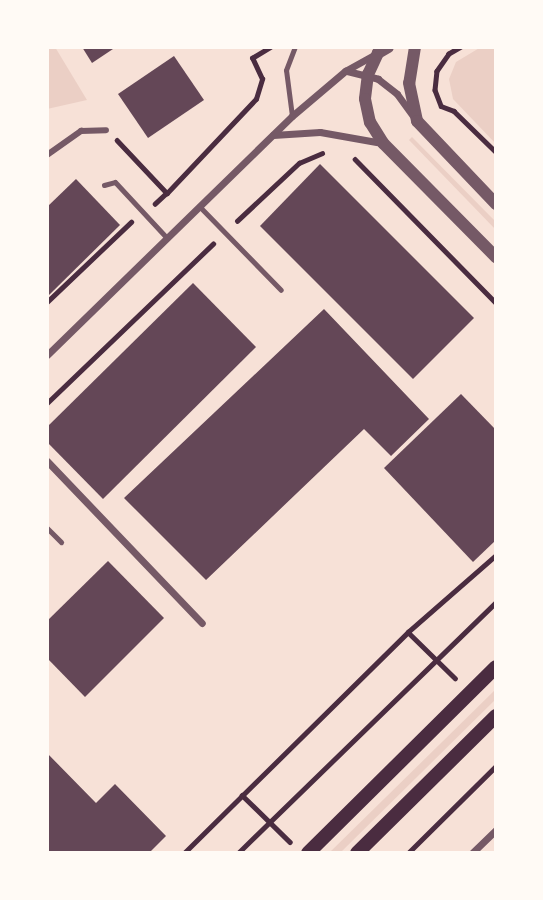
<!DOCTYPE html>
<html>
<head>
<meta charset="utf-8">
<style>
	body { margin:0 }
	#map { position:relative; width:543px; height:900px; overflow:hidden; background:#f7e1d7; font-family:Rubik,sans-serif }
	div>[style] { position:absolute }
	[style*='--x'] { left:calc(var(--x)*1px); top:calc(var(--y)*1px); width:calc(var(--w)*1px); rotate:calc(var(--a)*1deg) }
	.green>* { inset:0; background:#ebcfc5 }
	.building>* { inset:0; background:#644757 }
	.path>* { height:4.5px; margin:-2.25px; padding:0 2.25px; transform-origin:2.25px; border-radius:2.25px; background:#4a2c40 }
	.service>* { height:5px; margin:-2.5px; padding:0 2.5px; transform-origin:2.5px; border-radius:2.5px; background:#755966 }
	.pedestrian>* { height:6px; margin:-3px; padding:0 3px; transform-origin:3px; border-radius:3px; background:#755966 }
	.minor>* { height:7px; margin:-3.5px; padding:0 3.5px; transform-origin:3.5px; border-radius:3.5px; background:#755966 }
	.tertiary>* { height:12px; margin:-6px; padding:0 6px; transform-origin:6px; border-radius:6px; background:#755966 }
	.secondary>* { height:14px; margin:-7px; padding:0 7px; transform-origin:7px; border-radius:7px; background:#4a2c40 }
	span { translate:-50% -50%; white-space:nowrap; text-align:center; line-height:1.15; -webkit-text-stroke:5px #fffaf5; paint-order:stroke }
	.frame { position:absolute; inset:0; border:49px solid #fffaf5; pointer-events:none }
</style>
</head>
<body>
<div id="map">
	<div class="green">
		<i style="clip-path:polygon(47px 47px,55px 47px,87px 100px,47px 109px)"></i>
		<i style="clip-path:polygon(481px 47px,496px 47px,496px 144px,453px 99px,449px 79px,456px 62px)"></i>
		<i style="clip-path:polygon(412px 137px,496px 222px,496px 230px,409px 140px)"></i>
		<i style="clip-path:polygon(496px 689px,496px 699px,340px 853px,329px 853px)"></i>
	</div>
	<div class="building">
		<i style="clip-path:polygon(82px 47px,116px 47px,92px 63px)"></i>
		<i style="clip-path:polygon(174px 56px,204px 100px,148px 138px,118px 94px)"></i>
		<i style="clip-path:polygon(320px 164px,474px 318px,413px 379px,260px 226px)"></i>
		<i style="clip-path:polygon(76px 179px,120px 225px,47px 297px,47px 207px)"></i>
		<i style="clip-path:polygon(193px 283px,256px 347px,103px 499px,47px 442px,47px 427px)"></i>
		<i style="clip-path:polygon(324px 309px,429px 419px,391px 456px,364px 429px,206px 580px,124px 498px)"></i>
		<i style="clip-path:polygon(461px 394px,496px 430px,496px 540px,473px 562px,384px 468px)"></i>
		<i style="clip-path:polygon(108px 561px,164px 618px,85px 697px,47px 658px,47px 621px)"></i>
		<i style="clip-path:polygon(47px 753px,96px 803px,115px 784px,166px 836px,149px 853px,47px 853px)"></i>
	</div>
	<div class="path">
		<i style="--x:461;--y:47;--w:14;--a:150"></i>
		<i style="--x:449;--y:54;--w:21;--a:125"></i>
		<i style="--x:437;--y:71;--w:19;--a:96"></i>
		<i style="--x:435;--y:90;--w:17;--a:69"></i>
		<i style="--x:441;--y:106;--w:14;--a:21"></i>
		<i style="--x:454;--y:111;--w:59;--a:44.3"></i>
		<i style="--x:117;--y:140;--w:73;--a:46.7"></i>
		<i style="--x:167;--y:193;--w:16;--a:137"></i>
		<i style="--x:355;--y:159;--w:202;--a:45.6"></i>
		<i style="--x:167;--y:193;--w:129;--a:-46.6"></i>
		<i style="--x:256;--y:99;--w:21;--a:-73"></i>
		<i style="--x:262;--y:79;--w:23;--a:-115"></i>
		<i style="--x:252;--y:58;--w:21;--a:-31"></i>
		<i style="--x:237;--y:221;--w:85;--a:-43.1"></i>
		<i style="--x:299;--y:163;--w:25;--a:-23"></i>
		<i style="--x:47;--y:302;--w:116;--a:-43.6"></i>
		<i style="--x:47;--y:403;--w:230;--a:-43.8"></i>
		<i style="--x:408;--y:632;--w:66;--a:44.4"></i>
		<i style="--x:242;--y:795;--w:67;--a:44.4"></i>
		<i style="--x:184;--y:853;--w:315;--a:-44.6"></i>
		<i style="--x:408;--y:632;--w:117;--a:-41.2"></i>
		<i style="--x:238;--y:853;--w:360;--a:-44.2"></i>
		<i style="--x:408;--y:853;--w:124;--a:-44.7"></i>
	</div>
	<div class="service">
		<i style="--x:292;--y:116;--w:46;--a:-97.4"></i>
		<i style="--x:286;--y:70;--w:25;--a:-69"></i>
		<i style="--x:104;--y:185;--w:11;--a:-15"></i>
		<i style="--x:115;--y:182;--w:76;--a:47.1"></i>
		<i style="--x:199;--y:206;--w:117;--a:45.7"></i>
		<i style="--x:47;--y:528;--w:20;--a:45"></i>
	</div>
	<div class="pedestrian">
		<i style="--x:47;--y:155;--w:42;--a:-35.2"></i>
		<i style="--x:81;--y:131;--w:25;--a:-2"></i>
	</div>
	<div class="minor">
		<i style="--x:347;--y:71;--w:32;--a:14"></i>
		<i style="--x:378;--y:79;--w:24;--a:38"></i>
		<i style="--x:397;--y:94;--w:26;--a:54"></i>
		<i style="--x:273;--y:135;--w:47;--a:-3.7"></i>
		<i style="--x:320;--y:132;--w:63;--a:10.1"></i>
		<i style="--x:47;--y:355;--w:342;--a:-44.3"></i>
		<i style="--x:292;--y:116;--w:70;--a:-40.3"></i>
		<i style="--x:345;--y:71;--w:35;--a:-29"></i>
		<i style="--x:47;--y:461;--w:224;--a:46.3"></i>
		<i style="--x:472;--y:853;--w:33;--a:-44"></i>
	</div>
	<div class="tertiary">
		<i style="--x:388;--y:47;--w:12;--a:149"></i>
		<i style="--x:378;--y:53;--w:23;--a:115"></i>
		<i style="--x:368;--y:74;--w:25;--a:97"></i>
		<i style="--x:365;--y:99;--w:24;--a:78"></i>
		<i style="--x:370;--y:122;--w:25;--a:58"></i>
		<i style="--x:383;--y:143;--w:161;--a:45.3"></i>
		<i style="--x:415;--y:47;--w:36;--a:99"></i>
		<i style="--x:409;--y:83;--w:39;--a:78"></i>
		<i style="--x:417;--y:121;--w:115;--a:46.4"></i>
	</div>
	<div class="secondary">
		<i style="--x:308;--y:853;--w:264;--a:-44.7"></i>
		<i style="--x:357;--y:853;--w:195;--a:-44.6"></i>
	</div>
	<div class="frame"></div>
</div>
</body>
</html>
